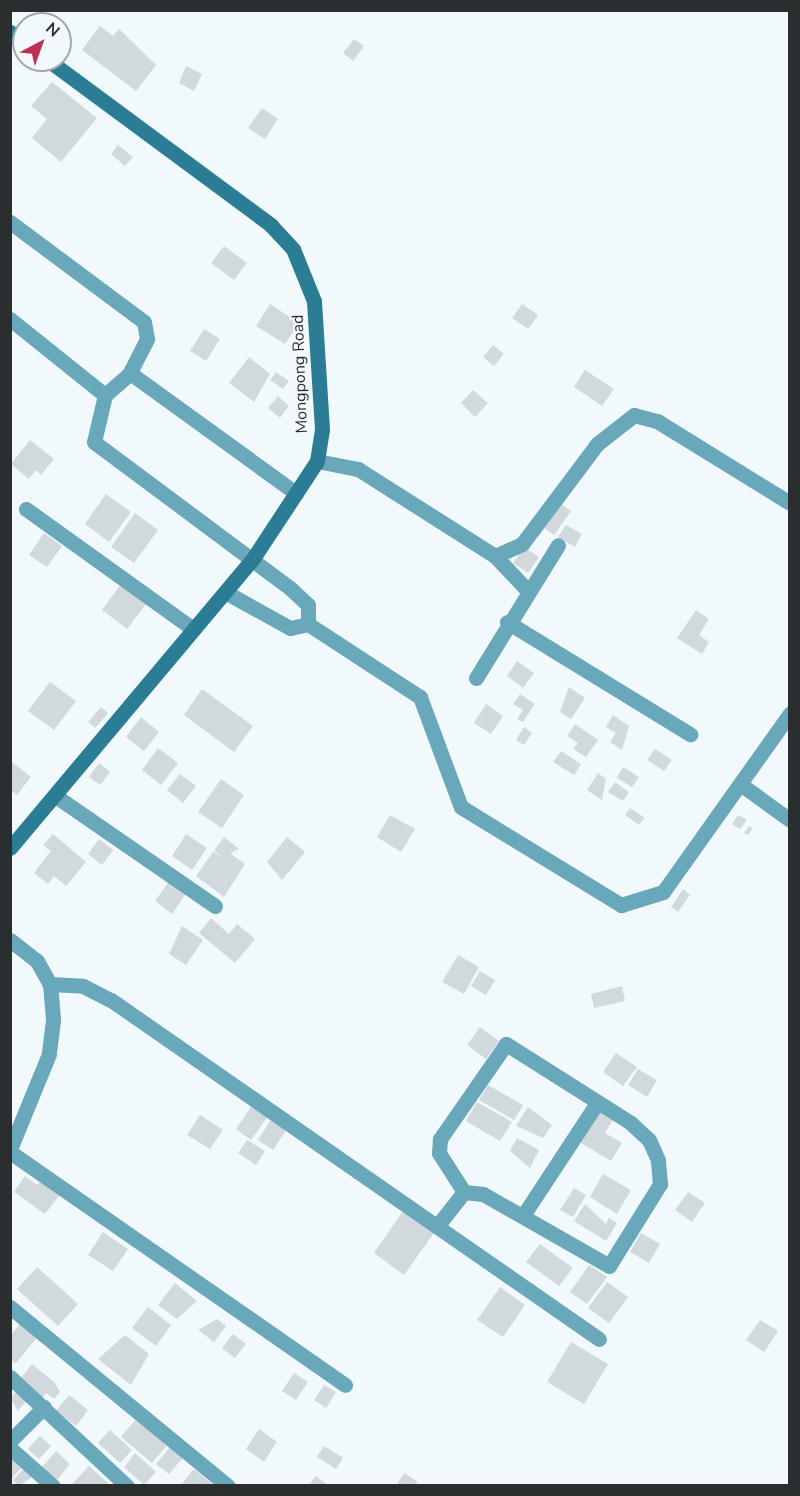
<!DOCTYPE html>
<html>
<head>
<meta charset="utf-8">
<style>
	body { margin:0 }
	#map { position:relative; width:800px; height:1496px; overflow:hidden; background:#f1f9fc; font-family:"Nunito Sans",sans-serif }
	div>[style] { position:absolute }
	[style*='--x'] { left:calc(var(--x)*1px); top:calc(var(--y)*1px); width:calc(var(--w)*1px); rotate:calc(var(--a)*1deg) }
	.building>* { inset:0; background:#d2d9dc }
	.minor>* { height:15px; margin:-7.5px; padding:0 7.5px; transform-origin:7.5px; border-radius:7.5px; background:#69a7bb }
	.tertiary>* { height:15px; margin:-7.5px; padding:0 7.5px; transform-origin:7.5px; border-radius:7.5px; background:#69a7bb }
	.secondary>* { height:15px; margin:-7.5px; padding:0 7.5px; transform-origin:7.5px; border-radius:7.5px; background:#2a7d94 }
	span { translate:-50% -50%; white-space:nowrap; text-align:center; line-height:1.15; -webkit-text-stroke:4.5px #f1f9fc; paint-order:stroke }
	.street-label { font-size:16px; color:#2b2e2f }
	.frame { position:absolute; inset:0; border:12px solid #2b2e2f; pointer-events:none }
	.north { position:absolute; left:12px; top:12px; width:60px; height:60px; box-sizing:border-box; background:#f1f9fc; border:2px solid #a2a8aa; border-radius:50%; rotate:41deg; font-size:16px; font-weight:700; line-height:24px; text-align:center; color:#2b2e2f }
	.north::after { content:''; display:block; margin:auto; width:21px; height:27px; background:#bf3056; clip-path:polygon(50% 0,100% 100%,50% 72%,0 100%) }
</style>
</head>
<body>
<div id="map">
	<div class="building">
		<i style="clip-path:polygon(100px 26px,113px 36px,119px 29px,156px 65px,136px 91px,82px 50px)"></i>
		<i style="clip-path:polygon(354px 39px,364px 46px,353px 61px,343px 53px)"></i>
		<i style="clip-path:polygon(186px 66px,202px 74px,194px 91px,179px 83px)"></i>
		<i style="clip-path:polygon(52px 82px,97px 118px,61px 162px,32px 138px,47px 119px,31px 106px)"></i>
		<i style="clip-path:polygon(262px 108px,278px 119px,265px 139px,248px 128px)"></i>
		<i style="clip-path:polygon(118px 145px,133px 157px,125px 166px,111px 154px)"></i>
		<i style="clip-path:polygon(224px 246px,247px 263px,234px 280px,211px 263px)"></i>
		<i style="clip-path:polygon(270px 304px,299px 323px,285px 344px,256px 326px)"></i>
		<i style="clip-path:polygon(522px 304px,538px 315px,528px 329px,512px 318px)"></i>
		<i style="clip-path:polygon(204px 329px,220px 339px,206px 361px,190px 351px)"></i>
		<i style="clip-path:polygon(493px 345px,504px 354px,494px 366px,483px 357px)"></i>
		<i style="clip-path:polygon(249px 357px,270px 374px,254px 402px,229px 383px)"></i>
		<i style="clip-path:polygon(585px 370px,614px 389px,602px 406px,574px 387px)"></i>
		<i style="clip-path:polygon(276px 372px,289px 381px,283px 389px,270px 380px)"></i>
		<i style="clip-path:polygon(473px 390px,488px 403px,475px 417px,461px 403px)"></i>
		<i style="clip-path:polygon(278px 396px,289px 406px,280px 418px,268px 408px)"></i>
		<i style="clip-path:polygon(30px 440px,54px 459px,41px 475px,36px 470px,29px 479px,11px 464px)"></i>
		<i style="clip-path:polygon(106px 494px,131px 512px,109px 542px,85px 524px)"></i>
		<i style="clip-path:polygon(561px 504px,571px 511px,554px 535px,544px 528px)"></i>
		<i style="clip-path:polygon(135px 513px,158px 530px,134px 563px,111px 547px)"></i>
		<i style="clip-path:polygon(566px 525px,582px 534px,575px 547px,558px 537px)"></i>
		<i style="clip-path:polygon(44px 533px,62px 546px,47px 567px,29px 555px)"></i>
		<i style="clip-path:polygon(524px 547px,539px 557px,528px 573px,513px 563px)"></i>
		<i style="clip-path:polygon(124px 580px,150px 599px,127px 629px,102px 610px)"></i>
		<i style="clip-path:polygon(696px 610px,709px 619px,699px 635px,709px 642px,702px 654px,677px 638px)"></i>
		<i style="clip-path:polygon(517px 661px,534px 673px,523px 688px,507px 676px)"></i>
		<i style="clip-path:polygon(50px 682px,76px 701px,54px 730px,28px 711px)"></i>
		<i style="clip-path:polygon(569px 687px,585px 698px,571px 719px,560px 712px)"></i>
		<i style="clip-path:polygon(202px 689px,253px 726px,234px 752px,184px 715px)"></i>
		<i style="clip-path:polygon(520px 694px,535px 704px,523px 722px,517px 719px,523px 710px,513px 704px)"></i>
		<i style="clip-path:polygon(486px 704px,503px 716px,491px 734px,474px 723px)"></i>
		<i style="clip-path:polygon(101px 707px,108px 713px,95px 728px,88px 722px)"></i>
		<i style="clip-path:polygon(613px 715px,629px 726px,622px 750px,610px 742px,616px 733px,606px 727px)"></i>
		<i style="clip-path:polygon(141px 717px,159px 732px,144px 751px,126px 737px)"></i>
		<i style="clip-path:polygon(575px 724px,598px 740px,586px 757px,573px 749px,578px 743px,567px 736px)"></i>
		<i style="clip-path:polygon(524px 727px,532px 733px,524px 745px,516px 740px)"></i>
		<i style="clip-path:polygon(158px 748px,178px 763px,161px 785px,142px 770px)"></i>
		<i style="clip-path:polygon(655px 749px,672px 760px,664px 771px,647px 760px)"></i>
		<i style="clip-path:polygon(561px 751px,581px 764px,574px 775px,553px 762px)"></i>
		<i style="clip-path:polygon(12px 762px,31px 777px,17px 795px,10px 789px)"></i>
		<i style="clip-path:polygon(99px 763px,110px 772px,100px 785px,89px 777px)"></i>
		<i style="clip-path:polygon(623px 767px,639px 777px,632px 787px,617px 778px)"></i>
		<i style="clip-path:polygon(598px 773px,606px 779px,602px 800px,587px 790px)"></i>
		<i style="clip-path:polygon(180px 774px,196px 786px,183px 803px,167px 790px)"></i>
		<i style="clip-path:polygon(221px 779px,244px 795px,222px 828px,198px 812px)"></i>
		<i style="clip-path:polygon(615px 782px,629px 792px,623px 801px,608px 792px)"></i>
		<i style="clip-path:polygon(630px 808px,645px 818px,639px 825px,625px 815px)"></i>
		<i style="clip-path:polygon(390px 815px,415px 829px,401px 852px,377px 837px)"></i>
		<i style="clip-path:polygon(738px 815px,747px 820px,740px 829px,732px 824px)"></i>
		<i style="clip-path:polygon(749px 826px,753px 828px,748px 835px,744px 833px)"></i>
		<i style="clip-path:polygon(53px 834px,86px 862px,66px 886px,54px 876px,48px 884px,34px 873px,51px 851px,43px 845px)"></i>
		<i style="clip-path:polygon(186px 834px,207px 848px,192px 870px,172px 856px)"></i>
		<i style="clip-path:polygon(224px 837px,239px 849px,230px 853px,245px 864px,224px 897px,196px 876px,213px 852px,226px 859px,214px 851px)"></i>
		<i style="clip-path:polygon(287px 837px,305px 852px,282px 880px,267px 862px)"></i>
		<i style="clip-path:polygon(99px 839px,113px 850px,102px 865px,88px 854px)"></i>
		<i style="clip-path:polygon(170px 880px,187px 892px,172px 914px,155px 901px)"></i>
		<i style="clip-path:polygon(683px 889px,690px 895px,678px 912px,671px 907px)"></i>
		<i style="clip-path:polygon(211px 918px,229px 934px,237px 924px,255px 939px,235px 963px,199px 933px)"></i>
		<i style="clip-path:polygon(182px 926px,203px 940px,186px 965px,169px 954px)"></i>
		<i style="clip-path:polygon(458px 955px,479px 967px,464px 994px,442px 982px)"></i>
		<i style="clip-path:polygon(480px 971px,495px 980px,486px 995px,471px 986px)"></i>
		<i style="clip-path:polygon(622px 986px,625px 1001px,594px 1008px,591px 994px)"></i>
		<i style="clip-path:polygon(480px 1027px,499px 1041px,486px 1059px,467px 1045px)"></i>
		<i style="clip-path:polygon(616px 1053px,637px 1067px,623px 1086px,603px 1072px)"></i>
		<i style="clip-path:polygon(638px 1069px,657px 1080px,647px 1097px,628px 1085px)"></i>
		<i style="clip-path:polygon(488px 1085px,523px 1105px,514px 1120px,479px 1100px)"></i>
		<i style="clip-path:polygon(477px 1102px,512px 1122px,500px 1141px,466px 1121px)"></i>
		<i style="clip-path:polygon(253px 1104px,269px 1115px,251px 1140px,236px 1129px)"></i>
		<i style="clip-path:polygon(597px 1105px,615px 1116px,605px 1133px,622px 1143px,611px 1161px,576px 1140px)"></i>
		<i style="clip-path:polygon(528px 1107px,552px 1125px,543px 1138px,516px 1126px)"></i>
		<i style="clip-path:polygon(200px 1115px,223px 1130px,210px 1149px,187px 1135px)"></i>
		<i style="clip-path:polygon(273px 1116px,289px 1126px,273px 1150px,258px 1140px)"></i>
		<i style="clip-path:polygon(517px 1138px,539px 1150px,530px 1168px,510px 1151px)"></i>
		<i style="clip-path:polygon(247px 1140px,265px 1151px,256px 1165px,238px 1153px)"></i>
		<i style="clip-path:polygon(603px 1174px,631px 1190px,617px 1214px,590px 1197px)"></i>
		<i style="clip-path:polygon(25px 1176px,37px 1185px,42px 1179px,61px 1193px,45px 1214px,14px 1192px)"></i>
		<i style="clip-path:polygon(574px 1188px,586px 1195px,573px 1217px,560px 1210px)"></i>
		<i style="clip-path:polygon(688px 1192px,705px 1203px,692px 1222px,675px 1210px)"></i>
		<i style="clip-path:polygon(585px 1204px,606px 1224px,609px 1218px,617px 1223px,606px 1241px,574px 1221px)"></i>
		<i style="clip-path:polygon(403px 1211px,434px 1233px,404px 1275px,374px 1253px)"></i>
		<i style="clip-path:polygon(103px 1232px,128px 1249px,113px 1271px,88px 1255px)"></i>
		<i style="clip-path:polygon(641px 1233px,660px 1244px,649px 1263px,630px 1252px)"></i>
		<i style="clip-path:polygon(540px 1244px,573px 1268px,559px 1286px,526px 1262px)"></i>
		<i style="clip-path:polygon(589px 1265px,607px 1277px,587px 1304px,570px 1292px)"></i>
		<i style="clip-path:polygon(37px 1267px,78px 1304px,58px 1326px,17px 1289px)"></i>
		<i style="clip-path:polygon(607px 1282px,628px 1297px,609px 1323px,588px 1308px)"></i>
		<i style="clip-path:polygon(175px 1283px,197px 1301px,177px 1319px,158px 1305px)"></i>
		<i style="clip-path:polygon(500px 1287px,525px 1305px,503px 1337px,477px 1320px)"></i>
		<i style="clip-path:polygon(148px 1307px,171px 1325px,156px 1346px,132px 1328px)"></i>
		<i style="clip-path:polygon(217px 1319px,226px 1326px,214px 1342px,198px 1330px)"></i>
		<i style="clip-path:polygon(23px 1320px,40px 1334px,16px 1363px,10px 1359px,10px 1336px)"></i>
		<i style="clip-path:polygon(760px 1320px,778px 1331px,764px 1352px,746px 1340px)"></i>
		<i style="clip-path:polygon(233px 1334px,246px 1344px,235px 1358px,222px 1348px)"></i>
		<i style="clip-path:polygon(125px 1335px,149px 1354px,131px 1385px,98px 1359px)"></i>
		<i style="clip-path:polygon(571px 1342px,608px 1364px,584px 1404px,547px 1382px)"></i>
		<i style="clip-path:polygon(32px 1364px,55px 1383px,60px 1392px,54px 1399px,46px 1393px,41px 1400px,19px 1381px)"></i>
		<i style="clip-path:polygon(294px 1373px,308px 1382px,296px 1400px,282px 1391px)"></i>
		<i style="clip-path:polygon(324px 1385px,336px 1392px,326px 1408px,314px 1400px)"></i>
		<i style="clip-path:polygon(18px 1390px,28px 1399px,18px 1411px,10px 1398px)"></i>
		<i style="clip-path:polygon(69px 1395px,88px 1410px,76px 1426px,56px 1411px)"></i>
		<i style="clip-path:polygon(137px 1418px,168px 1444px,152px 1463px,121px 1437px)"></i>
		<i style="clip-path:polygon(259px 1429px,277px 1442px,264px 1462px,246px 1449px)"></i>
		<i style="clip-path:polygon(110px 1430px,132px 1450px,120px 1463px,98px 1443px)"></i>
		<i style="clip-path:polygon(40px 1436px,51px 1446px,39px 1459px,28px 1449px)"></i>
		<i style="clip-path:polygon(324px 1446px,343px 1458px,336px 1469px,317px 1457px)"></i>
		<i style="clip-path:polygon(170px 1447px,183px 1458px,169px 1474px,156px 1464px)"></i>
		<i style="clip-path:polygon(10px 1451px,25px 1464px,12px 1478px,10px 1477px)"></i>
		<i style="clip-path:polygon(56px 1451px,70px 1464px,57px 1480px,42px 1467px)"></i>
		<i style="clip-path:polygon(135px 1453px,156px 1472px,144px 1485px,124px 1467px)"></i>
		<i style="clip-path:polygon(26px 1466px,36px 1475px,18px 1486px,13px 1480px)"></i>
		<i style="clip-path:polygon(89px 1466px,108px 1483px,106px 1486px,72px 1484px)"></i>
		<i style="clip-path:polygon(194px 1469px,215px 1486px,180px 1486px)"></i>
		<i style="clip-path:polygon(404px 1473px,418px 1482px,415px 1486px,396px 1486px)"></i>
		<i style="clip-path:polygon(316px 1476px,329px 1486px,308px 1486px)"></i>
	</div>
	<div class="minor">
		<i style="--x:10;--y:222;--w:167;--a:36.7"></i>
		<i style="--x:144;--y:322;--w:17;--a:80"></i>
		<i style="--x:147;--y:339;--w:38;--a:117"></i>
		<i style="--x:10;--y:319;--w:122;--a:38.7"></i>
		<i style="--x:105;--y:395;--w:48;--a:103.2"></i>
		<i style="--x:94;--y:442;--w:246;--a:36.7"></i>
		<i style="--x:291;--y:589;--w:23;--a:43"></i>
		<i style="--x:308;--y:605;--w:19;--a:90"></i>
		<i style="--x:308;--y:624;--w:18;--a:167"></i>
		<i style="--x:290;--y:628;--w:74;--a:-151"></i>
		<i style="--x:105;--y:395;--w:33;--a:-41"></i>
		<i style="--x:130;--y:373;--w:205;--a:35.9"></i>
		<i style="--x:26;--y:509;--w:206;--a:35.7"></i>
		<i style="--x:495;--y:556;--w:48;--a:46.7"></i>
		<i style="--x:507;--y:622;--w:215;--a:31.5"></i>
		<i style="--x:308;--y:624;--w:134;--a:33.1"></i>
		<i style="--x:420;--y:697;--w:117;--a:69.6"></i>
		<i style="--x:461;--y:807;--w:188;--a:31.5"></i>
		<i style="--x:621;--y:905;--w:44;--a:-17.2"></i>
		<i style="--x:663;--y:892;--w:219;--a:-54.6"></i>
		<i style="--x:476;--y:678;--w:156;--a:-58.3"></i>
		<i style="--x:743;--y:786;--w:58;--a:35.9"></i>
		<i style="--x:57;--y:797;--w:192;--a:34.6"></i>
		<i style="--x:50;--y:984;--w:33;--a:3"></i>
		<i style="--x:83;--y:986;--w:31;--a:27"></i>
		<i style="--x:111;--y:1000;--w:594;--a:34.79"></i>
		<i style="--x:10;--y:1152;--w:408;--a:34.8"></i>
		<i style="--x:524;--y:1214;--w:133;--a:-56.7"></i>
		<i style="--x:438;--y:1225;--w:42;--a:-51.8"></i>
		<i style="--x:464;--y:1192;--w:19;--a:6"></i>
		<i style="--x:483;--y:1194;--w:145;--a:29.7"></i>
		<i style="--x:609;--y:1266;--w:97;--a:-58.1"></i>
		<i style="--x:660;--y:1184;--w:24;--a:-95"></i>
		<i style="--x:658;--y:1160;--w:22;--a:-114"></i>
		<i style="--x:649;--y:1140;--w:25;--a:-137"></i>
		<i style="--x:631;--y:1123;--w:148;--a:-147.7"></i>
		<i style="--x:506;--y:1044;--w:116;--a:124.8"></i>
		<i style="--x:440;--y:1139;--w:14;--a:94"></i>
		<i style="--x:439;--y:1153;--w:46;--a:57.3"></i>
		<i style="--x:10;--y:1307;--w:282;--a:39.4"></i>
		<i style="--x:10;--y:1377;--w:160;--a:43"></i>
		<i style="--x:10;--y:1441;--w:48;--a:-45"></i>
		<i style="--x:10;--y:1448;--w:57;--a:41.5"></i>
	</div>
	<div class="tertiary">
		<i style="--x:317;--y:461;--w:42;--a:11"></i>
		<i style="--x:358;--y:469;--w:162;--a:32.4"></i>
		<i style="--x:495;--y:556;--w:30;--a:-24"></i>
		<i style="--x:522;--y:544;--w:125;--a:-53.1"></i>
		<i style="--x:597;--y:444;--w:47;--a:-38.1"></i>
		<i style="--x:634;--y:415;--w:24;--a:15"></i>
		<i style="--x:657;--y:421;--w:156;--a:31.7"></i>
		<i style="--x:10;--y:940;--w:34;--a:38"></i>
		<i style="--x:37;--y:961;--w:26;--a:61"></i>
		<i style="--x:50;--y:984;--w:36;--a:85"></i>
		<i style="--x:53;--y:1020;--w:34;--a:97"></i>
		<i style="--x:49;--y:1054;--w:103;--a:112.3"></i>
	</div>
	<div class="secondary">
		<i style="--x:10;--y:32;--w:17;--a:36"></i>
		<i style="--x:10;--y:848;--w:376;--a:-50"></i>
		<i style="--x:252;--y:560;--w:118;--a:-56.7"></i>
		<i style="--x:317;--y:461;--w:32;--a:-81"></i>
		<i style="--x:322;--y:429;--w:128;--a:-93.6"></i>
		<i style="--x:314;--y:301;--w:56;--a:-112"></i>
		<i style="--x:293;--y:249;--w:33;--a:-133"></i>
		<i style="--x:271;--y:225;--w:277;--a:-143.5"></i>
	</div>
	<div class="street-label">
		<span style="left:300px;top:374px;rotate:-92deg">Mongpong Road</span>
	</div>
	<div class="frame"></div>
	<div class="north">N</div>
</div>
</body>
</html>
